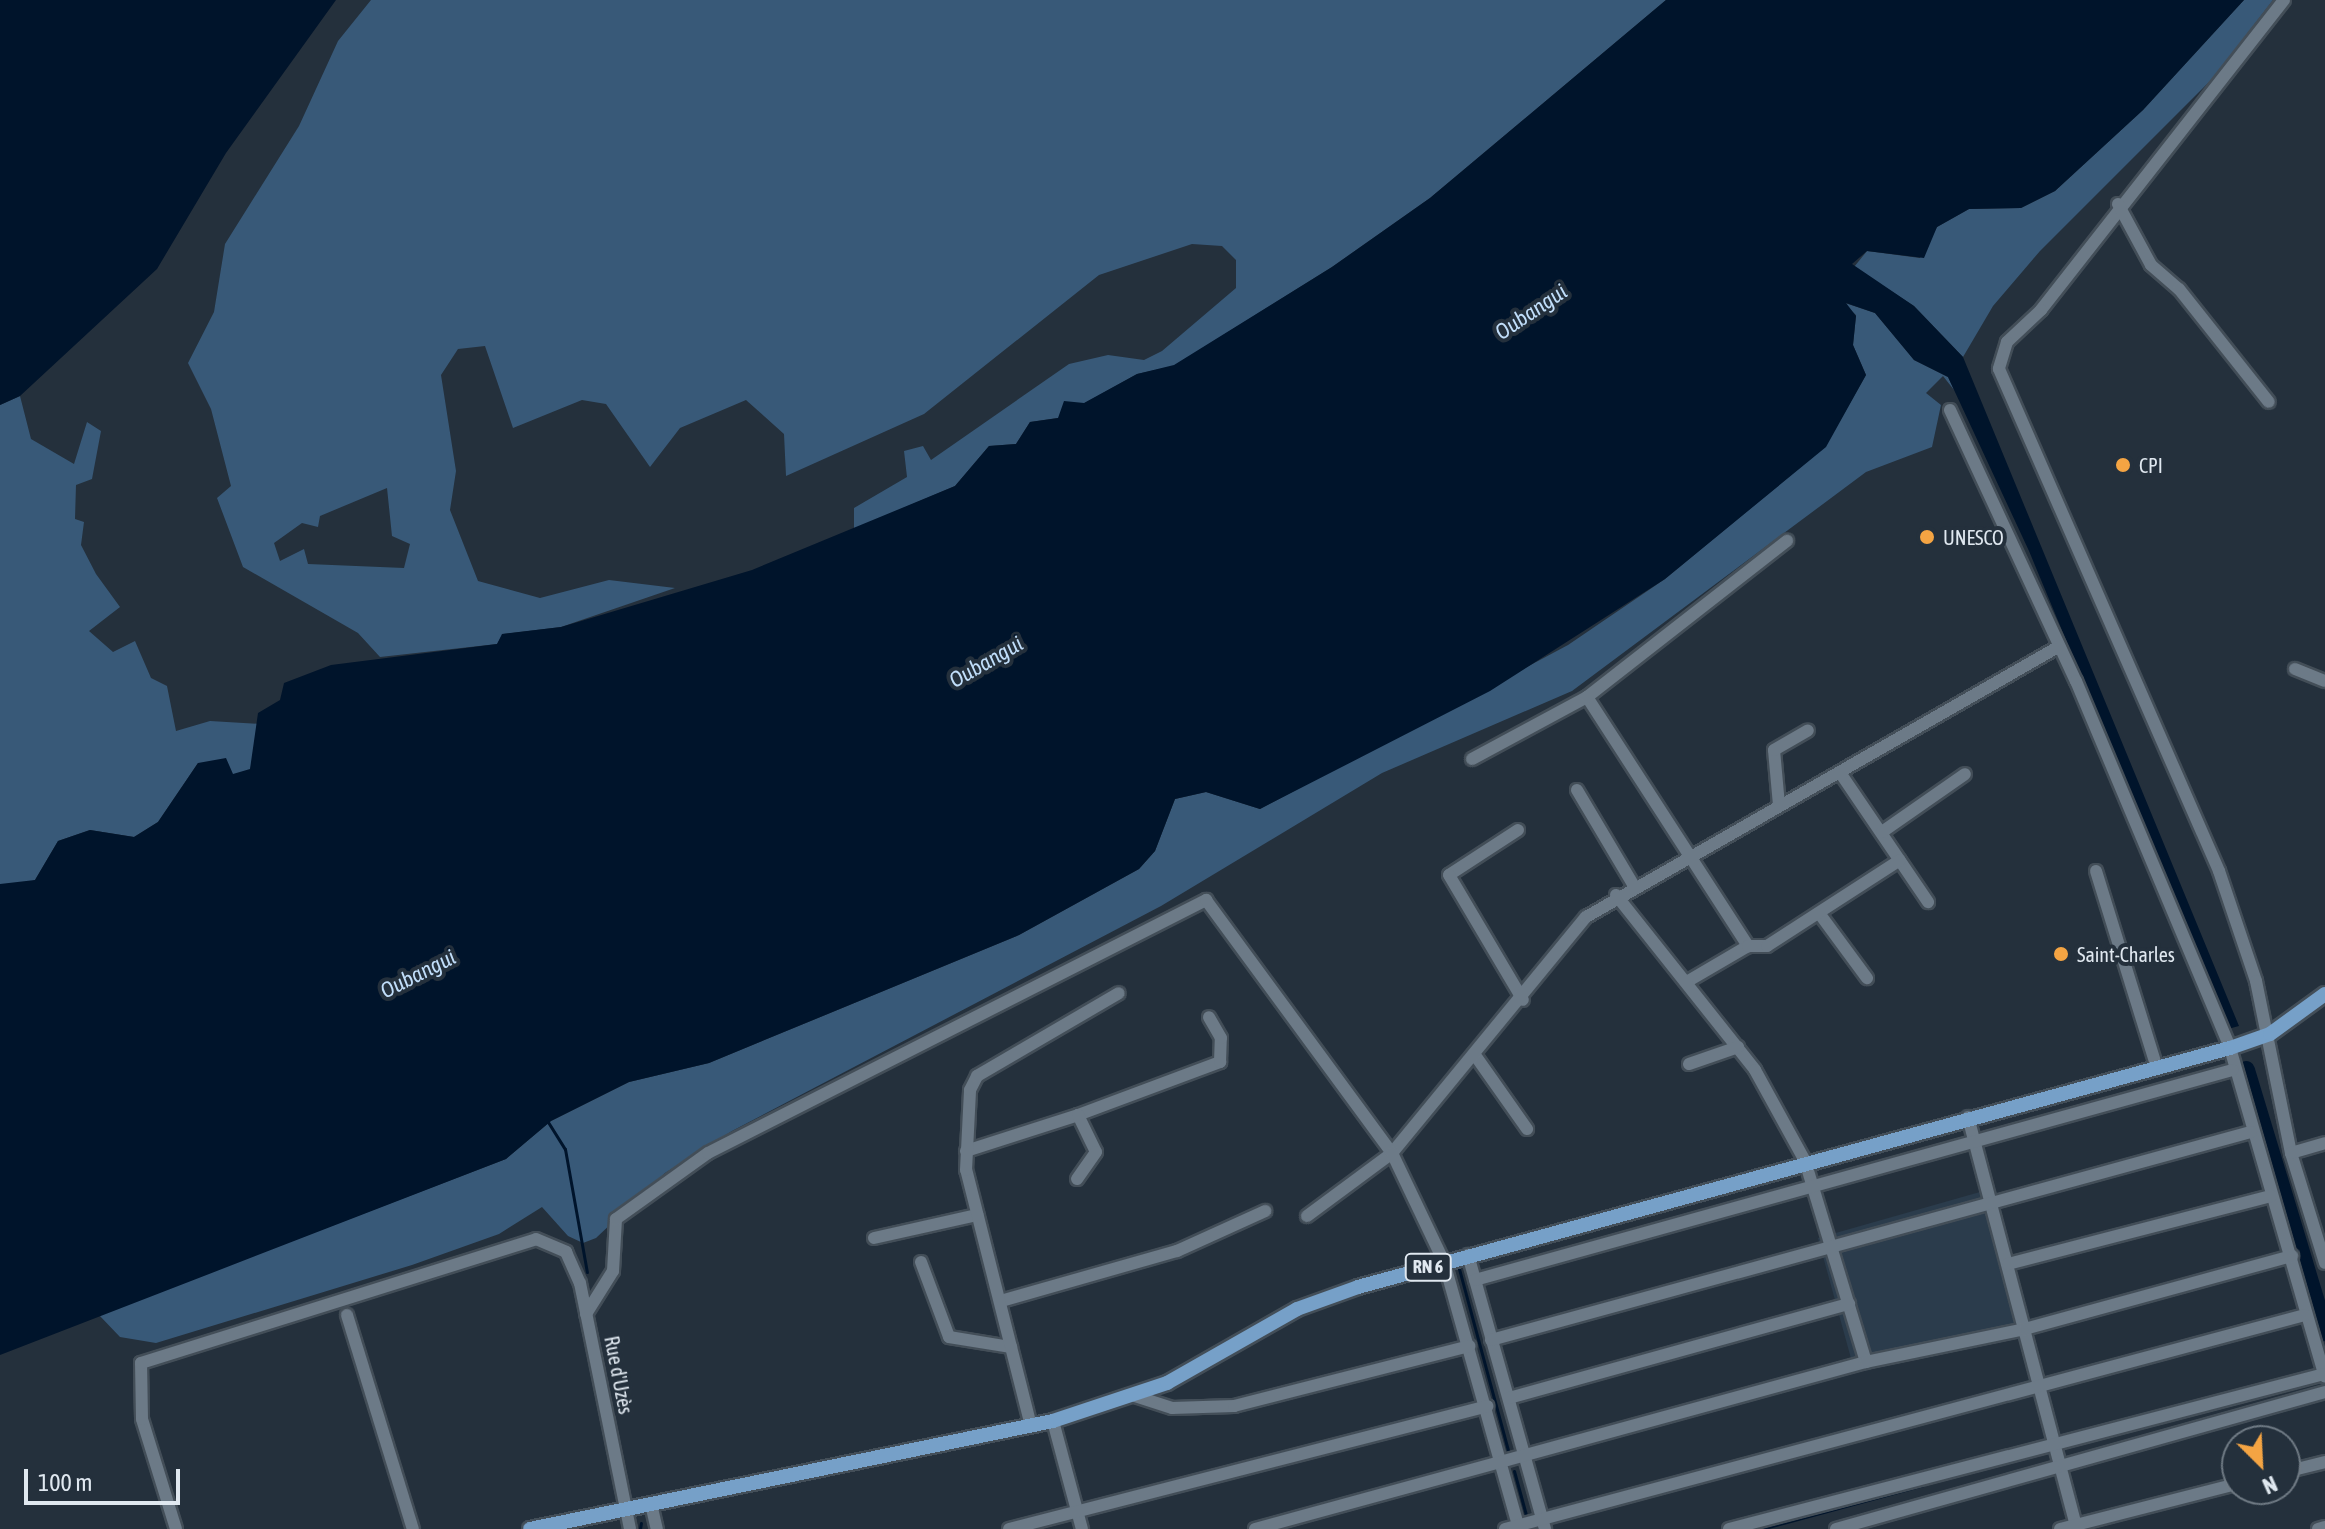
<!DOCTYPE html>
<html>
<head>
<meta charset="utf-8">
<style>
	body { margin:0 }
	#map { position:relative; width:2325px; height:1529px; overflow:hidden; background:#24303c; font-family:"Asap Condensed",sans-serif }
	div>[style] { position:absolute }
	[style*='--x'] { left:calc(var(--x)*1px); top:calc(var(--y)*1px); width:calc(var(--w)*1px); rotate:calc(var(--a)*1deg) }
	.built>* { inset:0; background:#2b3c4c }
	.green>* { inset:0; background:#385978 }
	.water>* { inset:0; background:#00142b }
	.stream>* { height:3px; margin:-1.5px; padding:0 1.5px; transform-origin:1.5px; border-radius:1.5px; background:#00142b }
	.river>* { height:18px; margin:-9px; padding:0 9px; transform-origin:9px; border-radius:9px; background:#00142b }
	.roads { filter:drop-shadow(2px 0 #434e58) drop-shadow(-2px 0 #434e58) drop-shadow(0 2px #434e58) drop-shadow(0 -2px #434e58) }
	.minor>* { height:12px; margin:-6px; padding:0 6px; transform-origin:6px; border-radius:6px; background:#6c7a87 }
	.major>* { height:14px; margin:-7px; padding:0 7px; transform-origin:7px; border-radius:7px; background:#76a0c8 }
	.dots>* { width:22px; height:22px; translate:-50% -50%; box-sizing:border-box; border:4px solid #24303c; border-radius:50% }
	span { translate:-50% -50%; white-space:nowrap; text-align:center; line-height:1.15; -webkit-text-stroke:8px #24303c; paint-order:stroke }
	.shield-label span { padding:2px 6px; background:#24303c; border:2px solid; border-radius:6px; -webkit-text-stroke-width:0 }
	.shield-label { font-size:18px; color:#e0e8f0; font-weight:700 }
	.poi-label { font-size:20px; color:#e0e8f0 }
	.left { translate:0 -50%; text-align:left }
	.street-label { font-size:20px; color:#e0e8f0 }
	.water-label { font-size:22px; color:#c1defa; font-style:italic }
	.north { position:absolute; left:2221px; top:1425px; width:80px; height:80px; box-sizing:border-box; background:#24303c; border:2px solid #6f7a84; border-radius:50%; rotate:156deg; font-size:22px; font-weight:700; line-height:32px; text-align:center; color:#e0e8f0 }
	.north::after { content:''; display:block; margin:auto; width:28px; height:36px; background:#f4a443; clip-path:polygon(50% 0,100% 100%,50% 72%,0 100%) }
	.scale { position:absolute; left:24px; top:1469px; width:156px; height:36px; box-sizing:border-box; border:4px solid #e0e8f0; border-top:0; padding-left:10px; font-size:24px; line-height:28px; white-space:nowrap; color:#e0e8f0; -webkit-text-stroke:6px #24303c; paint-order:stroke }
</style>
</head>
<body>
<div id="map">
	<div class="built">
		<i style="clip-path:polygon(1987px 1190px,2024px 1330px,1855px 1373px,1818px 1238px)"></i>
	</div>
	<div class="green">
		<i style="clip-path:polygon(evenodd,371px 0,1666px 0,1430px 198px,1332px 267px,1174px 366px,1137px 374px,1058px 418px,1030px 422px,1016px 444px,989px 446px,955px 486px,854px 529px,854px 508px,907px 477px,904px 451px,923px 446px,931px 460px,1069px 364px,1108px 355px,1144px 360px,1162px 351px,1236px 288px,1236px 260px,1222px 246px,1192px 244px,1099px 275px,924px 414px,786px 476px,784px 434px,746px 400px,680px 428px,650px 467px,606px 404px,582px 400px,513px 428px,485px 346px,458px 349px,441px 375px,456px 471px,450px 510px,478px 581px,540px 598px,609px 580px,675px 588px,561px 627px,503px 634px,497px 644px,380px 657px,358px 633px,243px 567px,217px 498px,231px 486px,211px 409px,188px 363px,214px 312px,225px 244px,299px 126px,338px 41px,371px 0,387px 488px,392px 536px,410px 544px,404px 568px,308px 564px,304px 549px,280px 561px,274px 543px,302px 523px,318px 527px,320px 516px,387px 488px)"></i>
		<i style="clip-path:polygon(2244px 0,2273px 0,2213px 78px,2040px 251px,1993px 306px,1963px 357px,1914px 306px,1854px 267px,1867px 251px,1920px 258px,1937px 227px,1969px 209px,2021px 208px,2055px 191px,2143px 110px)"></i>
		<i style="clip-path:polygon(1842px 302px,1875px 313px,1914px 360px,1948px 377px,1954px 390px,1943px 376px,1926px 393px,1941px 405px,1932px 447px,1866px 472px,1572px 691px,1382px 773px,1161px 906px,732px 1131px,665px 1173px,596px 1238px,583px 1243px,568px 1236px,542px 1207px,499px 1234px,412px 1265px,156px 1343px,120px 1337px,99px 1315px,506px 1159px,551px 1121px,629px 1082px,709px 1063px,1019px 935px,1139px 869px,1155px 851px,1175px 799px,1206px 792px,1260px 809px,1568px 645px,1665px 579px,1825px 447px,1866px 375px,1853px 345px,1856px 315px)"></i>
		<i style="clip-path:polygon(20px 396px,31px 439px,74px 464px,87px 422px,101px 431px,92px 479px,76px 485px,75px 519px,84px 522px,81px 545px,96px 574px,120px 607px,89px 631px,113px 652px,135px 641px,151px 678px,167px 686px,176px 731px,210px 721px,262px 724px,250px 770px,233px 775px,198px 763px,158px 822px,134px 837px,90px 830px,58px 841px,35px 880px,17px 887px,0 884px,0 405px)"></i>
	</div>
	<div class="water">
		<i style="clip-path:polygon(0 0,336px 0,226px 153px,157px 269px,20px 396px,0 405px)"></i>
		<i style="clip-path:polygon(1666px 0,2244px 0,2143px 110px,2055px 191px,2021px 208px,1969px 209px,1937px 227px,1924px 258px,1867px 251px,1852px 264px,1914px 306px,1963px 357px,2239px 1026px,2228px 1029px,2029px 551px,1948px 377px,1914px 360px,1875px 313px,1846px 303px,1856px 316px,1853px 345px,1866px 375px,1826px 447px,1665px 579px,1490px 691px,1260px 809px,1206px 792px,1175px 799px,1155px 851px,1139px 869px,1019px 935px,709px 1063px,629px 1082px,551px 1121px,506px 1159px,0 1355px,0 884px,35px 880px,58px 841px,90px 830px,134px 837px,158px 822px,198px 763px,226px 758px,233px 774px,250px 769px,258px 713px,280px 700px,284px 683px,331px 665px,497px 644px,502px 634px,561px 627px,752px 570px,955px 486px,989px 446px,1016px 444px,1030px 422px,1058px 418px,1064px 401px,1084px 403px,1137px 374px,1174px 365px,1332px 267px,1430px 198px)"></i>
	</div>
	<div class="stream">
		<i style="--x:548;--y:1122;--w:32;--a:58"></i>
		<i style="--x:565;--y:1149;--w:125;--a:79.9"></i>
		<i style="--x:1458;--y:1265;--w:196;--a:74.9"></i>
		<i style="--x:1514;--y:1471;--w:46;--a:74.7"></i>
		<i style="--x:640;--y:1529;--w:6;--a:-81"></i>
		<i style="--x:1761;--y:1529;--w:168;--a:-15.2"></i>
	</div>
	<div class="river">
		<i style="--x:2246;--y:1070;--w:274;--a:73.2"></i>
	</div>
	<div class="roads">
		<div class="minor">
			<i style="--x:2284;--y:0;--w:394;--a:128.1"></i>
			<i style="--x:2041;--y:310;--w:47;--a:136.7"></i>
			<i style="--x:2007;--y:342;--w:28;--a:107"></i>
			<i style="--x:1999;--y:369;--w:548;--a:66.33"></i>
			<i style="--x:2219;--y:871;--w:116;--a:71.4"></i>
			<i style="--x:2256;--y:981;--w:176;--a:78.5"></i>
			<i style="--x:2291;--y:1153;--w:115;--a:72.8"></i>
			<i style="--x:2118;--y:204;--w:69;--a:61.6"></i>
			<i style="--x:2151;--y:265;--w:37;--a:41"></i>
			<i style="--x:2179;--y:289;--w:144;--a:51.5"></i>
			<i style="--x:1950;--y:410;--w:299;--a:65.1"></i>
			<i style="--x:2076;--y:681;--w:398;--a:67.2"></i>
			<i style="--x:2230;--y:1048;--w:342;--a:73.9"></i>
			<i style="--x:2295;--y:669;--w:32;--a:22"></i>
			<i style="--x:1587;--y:697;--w:297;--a:57.1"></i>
			<i style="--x:1748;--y:946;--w:69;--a:149.7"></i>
			<i style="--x:1472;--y:759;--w:131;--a:-28.3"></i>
			<i style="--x:1587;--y:697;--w:254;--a:-38"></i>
			<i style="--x:1841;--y:774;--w:155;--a:55.8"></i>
			<i style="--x:1577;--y:790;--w:112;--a:59.3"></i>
			<i style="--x:1779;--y:805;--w:55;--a:-95.2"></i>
			<i style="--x:1774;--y:750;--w:39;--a:-30"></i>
			<i style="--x:1518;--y:830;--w:82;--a:146.9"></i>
			<i style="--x:1449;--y:875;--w:145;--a:59.4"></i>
			<i style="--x:1882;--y:832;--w:101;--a:-34.9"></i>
			<i style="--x:2096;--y:871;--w:203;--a:72.8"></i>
			<i style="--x:1616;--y:895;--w:223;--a:51.5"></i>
			<i style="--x:1755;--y:1070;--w:104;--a:61.2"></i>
			<i style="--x:1805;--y:1161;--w:210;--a:73.1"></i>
			<i style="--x:1819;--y:913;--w:81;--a:53.6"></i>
			<i style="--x:1748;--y:946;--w:19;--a:0"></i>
			<i style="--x:1767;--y:946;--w:158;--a:-32.9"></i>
			<i style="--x:1477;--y:1058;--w:87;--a:54.8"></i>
			<i style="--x:1689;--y:1064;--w:52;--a:-19.1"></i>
			<i style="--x:1078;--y:1115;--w:152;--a:-20.5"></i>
			<i style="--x:1220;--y:1062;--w:24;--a:-88"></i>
			<i style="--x:1221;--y:1038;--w:24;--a:-120"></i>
			<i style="--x:1968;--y:1117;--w:426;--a:75.2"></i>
			<i style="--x:966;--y:1151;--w:118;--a:-17.8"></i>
			<i style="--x:1078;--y:1115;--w:41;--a:64.1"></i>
			<i style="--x:1096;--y:1152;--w:33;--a:125"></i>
			<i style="--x:2291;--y:1153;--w:35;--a:-16"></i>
			<i style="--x:1307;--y:1216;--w:106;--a:-36.5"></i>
			<i style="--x:1392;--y:1153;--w:306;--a:-50.6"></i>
			<i style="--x:1586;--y:917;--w:544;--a:-29.77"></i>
			<i style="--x:874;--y:1238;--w:106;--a:-12.6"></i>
			<i style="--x:1468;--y:1255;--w:285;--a:74.3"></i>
			<i style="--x:921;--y:1262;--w:80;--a:69.5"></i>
			<i style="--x:949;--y:1337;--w:63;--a:9.2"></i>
			<i style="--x:2008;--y:1264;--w:272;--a:-14.5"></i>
			<i style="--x:1475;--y:1280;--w:786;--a:-15.5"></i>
			<i style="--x:1001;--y:1301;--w:183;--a:-15.9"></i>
			<i style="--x:1177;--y:1251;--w:97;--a:-24.4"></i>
			<i style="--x:586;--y:1314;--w:51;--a:-57.9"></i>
			<i style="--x:613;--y:1271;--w:52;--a:-86.7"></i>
			<i style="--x:616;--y:1219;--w:113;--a:-35.7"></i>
			<i style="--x:708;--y:1153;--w:559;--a:-26.93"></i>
			<i style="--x:1206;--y:900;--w:314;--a:53.7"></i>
			<i style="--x:1392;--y:1153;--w:121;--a:64.5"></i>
			<i style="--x:1444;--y:1262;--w:277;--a:74.3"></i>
			<i style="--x:347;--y:1315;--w:224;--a:72.9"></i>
			<i style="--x:1491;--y:1340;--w:788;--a:-15.31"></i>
			<i style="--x:1135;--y:1396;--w:39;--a:18"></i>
			<i style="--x:1172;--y:1408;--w:62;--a:-1.8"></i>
			<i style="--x:1234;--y:1406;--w:243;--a:-14.3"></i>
			<i style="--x:1509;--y:1398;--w:353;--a:-15.5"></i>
			<i style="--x:1053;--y:1421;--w:112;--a:75"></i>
			<i style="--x:1031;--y:1426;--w:264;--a:-104.2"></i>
			<i style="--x:966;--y:1170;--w:80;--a:-87.1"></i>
			<i style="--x:970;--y:1090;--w:16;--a:-63"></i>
			<i style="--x:977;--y:1076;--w:164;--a:-30.3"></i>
			<i style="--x:2285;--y:1472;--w:41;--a:-14"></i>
			<i style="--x:651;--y:1504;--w:26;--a:77"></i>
			<i style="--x:176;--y:1529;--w:115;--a:-107.2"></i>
			<i style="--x:142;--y:1419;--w:56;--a:-91"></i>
			<i style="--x:141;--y:1363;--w:414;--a:-17.4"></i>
			<i style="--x:536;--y:1239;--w:33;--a:23"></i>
			<i style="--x:566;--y:1252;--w:34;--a:66"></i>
			<i style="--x:580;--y:1283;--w:251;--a:78.5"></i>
			<i style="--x:1009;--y:1529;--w:494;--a:-14.4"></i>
			<i style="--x:1255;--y:1529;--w:633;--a:-15.29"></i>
			<i style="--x:1866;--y:1362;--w:162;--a:-11.7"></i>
			<i style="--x:2025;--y:1329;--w:277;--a:-15.3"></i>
			<i style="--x:1505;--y:1529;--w:828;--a:-14.98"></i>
			<i style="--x:1729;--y:1529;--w:615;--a:-14.6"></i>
			<i style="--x:1836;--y:1529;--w:508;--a:-15.65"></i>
			<i style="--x:2060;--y:1529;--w:183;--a:-14.3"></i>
			<i style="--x:2318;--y:1529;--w:7;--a:-16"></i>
		</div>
		<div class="major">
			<i style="--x:530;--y:1529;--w:534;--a:-11.67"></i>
			<i style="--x:1053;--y:1421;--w:120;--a:-18.4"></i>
			<i style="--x:1167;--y:1383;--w:150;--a:-29.6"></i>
			<i style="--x:1297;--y:1309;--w:65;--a:-19.8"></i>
			<i style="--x:1358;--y:1287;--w:904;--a:-15.33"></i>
			<i style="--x:2230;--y:1048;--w:42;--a:-19.3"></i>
			<i style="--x:2270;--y:1034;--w:68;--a:-36"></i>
		</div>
	</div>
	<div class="dots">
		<i style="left:2123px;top:465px;background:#f4a443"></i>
		<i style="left:1927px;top:537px;background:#f4a443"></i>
		<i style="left:2061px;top:954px;background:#f4a443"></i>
	</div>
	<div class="shield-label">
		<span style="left:1428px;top:1267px">RN 6</span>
	</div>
	<div class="poi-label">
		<span class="left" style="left:2139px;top:465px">CPI</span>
		<span class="left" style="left:1943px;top:537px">UNESCO</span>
		<span class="left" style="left:2077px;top:954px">Saint-Charles</span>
	</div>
	<div class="street-label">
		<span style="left:619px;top:1375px;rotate:79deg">Rue d'Uzès</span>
	</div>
	<div class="water-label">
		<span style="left:1531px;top:312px;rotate:-34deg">Oubangui</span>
		<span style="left:986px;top:662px;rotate:-30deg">Oubangui</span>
		<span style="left:418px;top:974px;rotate:-27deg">Oubangui</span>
	</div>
	<div class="north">N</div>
	<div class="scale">100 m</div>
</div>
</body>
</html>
